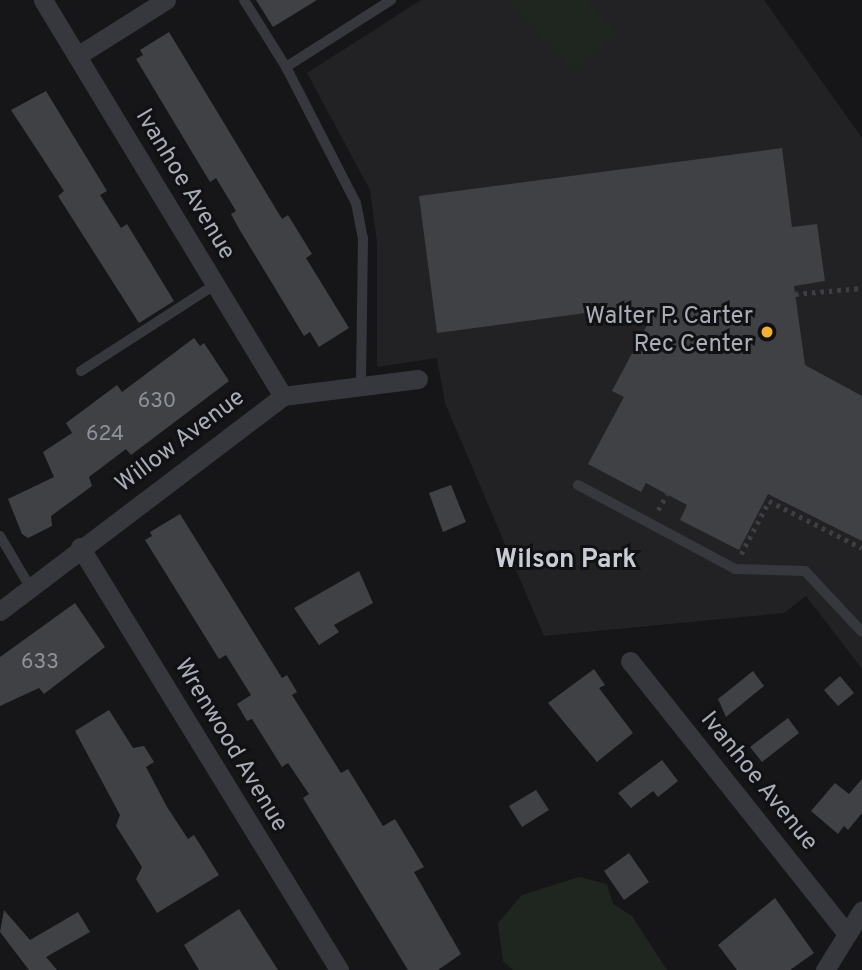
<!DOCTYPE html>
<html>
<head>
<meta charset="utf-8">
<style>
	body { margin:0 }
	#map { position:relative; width:862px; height:970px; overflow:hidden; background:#161618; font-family:Overpass,sans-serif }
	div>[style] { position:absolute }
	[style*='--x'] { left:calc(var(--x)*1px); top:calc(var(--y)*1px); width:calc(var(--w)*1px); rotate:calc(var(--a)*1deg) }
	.built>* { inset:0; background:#222225 }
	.green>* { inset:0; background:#1e261f }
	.building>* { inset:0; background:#404145 }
	.path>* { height:4.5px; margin-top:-2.25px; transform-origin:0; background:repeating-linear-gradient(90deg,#3d3f44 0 3.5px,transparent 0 8.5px) }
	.service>* { height:10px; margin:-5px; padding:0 5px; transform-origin:5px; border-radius:5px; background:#37383d }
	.minor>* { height:19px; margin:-9.5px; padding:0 9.5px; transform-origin:9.5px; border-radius:9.5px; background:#37383d }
	.dots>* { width:19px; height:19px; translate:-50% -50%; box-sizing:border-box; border:4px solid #111113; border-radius:50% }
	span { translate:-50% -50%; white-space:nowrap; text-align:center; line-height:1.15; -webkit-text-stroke:6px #111113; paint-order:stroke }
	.number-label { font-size:21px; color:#8e929b }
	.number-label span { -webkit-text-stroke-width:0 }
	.street-label { font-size:24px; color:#a8adb8 }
	.poi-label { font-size:24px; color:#a8adb8 }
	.right { translate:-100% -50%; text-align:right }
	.neighbourhood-label { font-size:26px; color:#c9ccd4; font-weight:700 }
</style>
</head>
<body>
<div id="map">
	<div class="built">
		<i style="clip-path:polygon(421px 0,764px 0,862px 138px,862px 669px,806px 596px,784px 613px,544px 636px,445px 403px,437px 358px,377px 367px,377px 242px,370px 190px,307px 73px)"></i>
	</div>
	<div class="green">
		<i style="clip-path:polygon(506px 0,586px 0,617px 33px,575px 72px)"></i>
		<i style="clip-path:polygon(579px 877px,607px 884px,613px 904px,632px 916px,667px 970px,513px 970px,503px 961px,498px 923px,522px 895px)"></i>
	</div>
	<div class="building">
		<i style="clip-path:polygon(256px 0,317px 0,273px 27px)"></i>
		<i style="clip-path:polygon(169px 32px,282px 219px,288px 215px,312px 254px,306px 258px,349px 328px,319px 347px,310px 332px,304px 336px,238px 227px,231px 214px,236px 211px,216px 178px,210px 182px,136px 59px,143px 55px,140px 50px)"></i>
		<i style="clip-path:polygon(46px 91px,107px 191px,100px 195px,121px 228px,127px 224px,174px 301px,139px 323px,58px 196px,64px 191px,11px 110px)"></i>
		<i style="clip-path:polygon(782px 148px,792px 227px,817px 224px,825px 281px,794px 286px,805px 365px,862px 396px,862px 541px,768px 494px,739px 550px,680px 520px,687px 505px,646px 483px,641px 492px,588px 464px,624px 397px,612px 391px,655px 310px,594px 318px,593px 312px,437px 333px,419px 196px)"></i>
		<i style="clip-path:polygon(194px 338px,200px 346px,204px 343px,229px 381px,131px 455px,126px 449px,89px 477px,92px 486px,51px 516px,52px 526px,28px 538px,22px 534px,8px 499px,54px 477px,43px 452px,72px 433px,66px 423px,117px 385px,122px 392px)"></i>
		<i style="clip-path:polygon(451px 485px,466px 522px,443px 532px,429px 493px)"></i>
		<i style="clip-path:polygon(180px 514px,282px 678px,287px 675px,297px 692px,292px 695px,341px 773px,348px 769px,383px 826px,395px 819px,424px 867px,414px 872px,461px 954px,438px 970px,408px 970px,303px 798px,309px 794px,288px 763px,282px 767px,252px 719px,247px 721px,237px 704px,251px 695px,226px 655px,219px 659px,145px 540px,152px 536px,150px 532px)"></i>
		<i style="clip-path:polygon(359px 571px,373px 603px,334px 625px,339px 632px,319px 645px,294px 608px)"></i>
		<i style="clip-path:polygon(75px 603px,105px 647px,44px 694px,39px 688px,0 706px,0 657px)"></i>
		<i style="clip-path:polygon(594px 669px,605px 685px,599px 688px,633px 733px,597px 762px,548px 703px)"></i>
		<i style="clip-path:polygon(753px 671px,764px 686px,726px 717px,718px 699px)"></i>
		<i style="clip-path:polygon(840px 676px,854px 693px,838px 706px,824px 690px)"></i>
		<i style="clip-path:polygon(109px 710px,133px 748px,144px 746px,154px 762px,146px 767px,167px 807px,188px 839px,194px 835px,219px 875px,157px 913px,136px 879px,142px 867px,116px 826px,120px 815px,75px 731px)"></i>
		<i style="clip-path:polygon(788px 718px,799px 733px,762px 762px,750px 747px)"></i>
		<i style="clip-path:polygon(662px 760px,678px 781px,658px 797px,653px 791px,631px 808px,618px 793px)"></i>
		<i style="clip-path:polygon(862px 779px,862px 813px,848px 830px,844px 826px,838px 834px,811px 811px,835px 783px,849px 794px)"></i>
		<i style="clip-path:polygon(536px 790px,549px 810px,522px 827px,509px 806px)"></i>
		<i style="clip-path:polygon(629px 853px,649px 882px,624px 900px,604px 871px)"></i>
		<i style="clip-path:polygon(775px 898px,814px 953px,790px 970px,737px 970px,718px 945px)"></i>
		<i style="clip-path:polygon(239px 909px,278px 970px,199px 970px,184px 945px)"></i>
		<i style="clip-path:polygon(4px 910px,30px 940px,78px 912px,90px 932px,46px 957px,57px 970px,29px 970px,0 932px)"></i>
	</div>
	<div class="path">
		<i style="--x:795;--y:294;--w:67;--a:-5.1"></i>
		<i style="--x:658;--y:510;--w:18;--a:-61"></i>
		<i style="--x:741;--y:554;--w:60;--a:-62.2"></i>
		<i style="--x:769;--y:501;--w:104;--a:26.8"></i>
	</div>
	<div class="service">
		<i style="--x:244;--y:0;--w:79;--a:57.9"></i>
		<i style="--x:286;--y:67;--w:153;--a:62.8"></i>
		<i style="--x:356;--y:203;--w:36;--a:79"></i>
		<i style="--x:363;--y:238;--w:149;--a:90.8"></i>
		<i style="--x:286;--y:67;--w:125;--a:-32.5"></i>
		<i style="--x:81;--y:371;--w:161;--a:-32.8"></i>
		<i style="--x:578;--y:485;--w:178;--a:28.1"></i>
		<i style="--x:735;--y:569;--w:70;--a:1.6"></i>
		<i style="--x:805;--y:571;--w:83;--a:46.9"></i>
		<i style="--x:0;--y:536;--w:59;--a:59.5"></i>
	</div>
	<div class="minor">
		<i style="--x:43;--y:0;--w:463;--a:58.8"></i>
		<i style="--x:77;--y:56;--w:105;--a:-32.2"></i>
		<i style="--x:80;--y:547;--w:496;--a:58.5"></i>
		<i style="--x:0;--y:611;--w:355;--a:-37.2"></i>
		<i style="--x:283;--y:396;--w:136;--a:-7.2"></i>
		<i style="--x:630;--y:661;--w:349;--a:51.5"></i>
		<i style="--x:825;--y:970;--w:70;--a:-58.3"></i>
	</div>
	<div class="dots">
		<i style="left:767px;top:332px;background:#f2b134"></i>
	</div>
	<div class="number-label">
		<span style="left:157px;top:402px">630</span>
		<span style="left:105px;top:435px">624</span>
		<span style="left:40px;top:663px">633</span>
	</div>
	<div class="street-label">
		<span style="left:184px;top:185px;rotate:59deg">Ivanhoe Avenue</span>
		<span style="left:181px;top:442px;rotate:-37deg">Willow Avenue</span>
		<span style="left:230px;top:746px;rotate:59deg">Wrenwood Avenue</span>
		<span style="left:758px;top:782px;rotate:51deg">Ivanhoe Avenue</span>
	</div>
	<div class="poi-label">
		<span class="right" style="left:753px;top:332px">Walter P. Carter<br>Rec Center</span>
	</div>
	<div class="neighbourhood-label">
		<span style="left:566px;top:561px">Wilson Park</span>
	</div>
</div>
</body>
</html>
